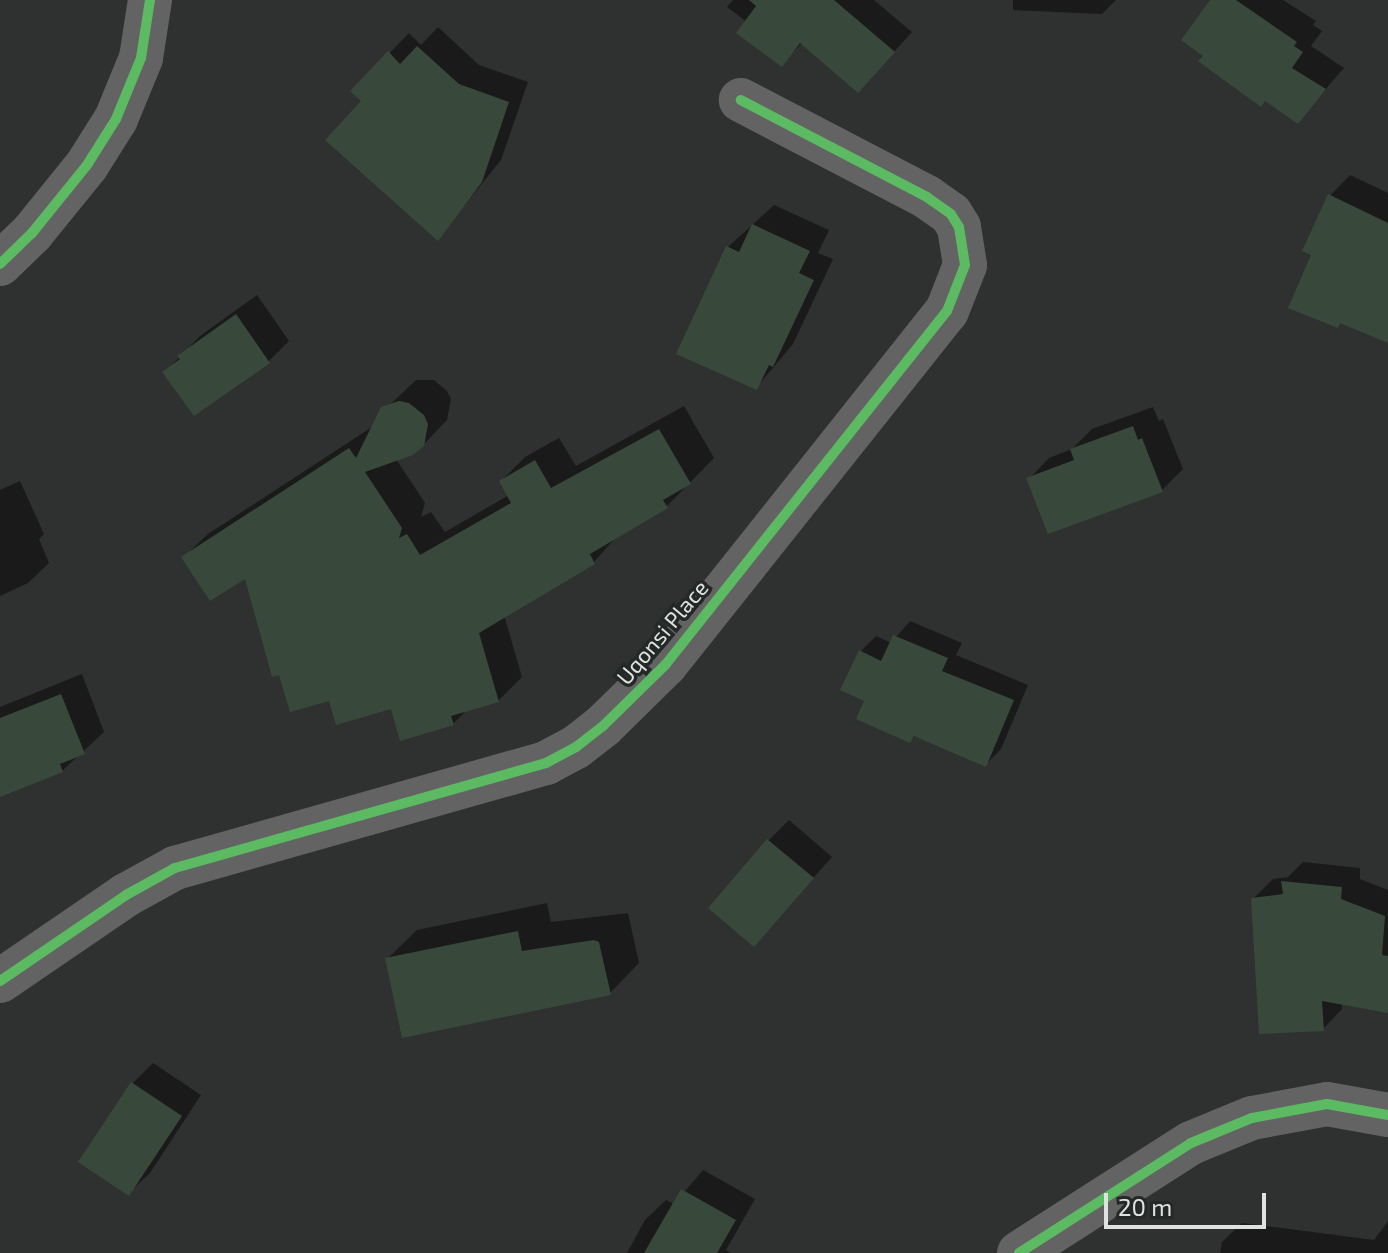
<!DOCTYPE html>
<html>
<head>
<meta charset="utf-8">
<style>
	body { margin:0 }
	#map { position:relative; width:1388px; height:1253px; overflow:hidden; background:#2f3130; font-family:"Exo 2",sans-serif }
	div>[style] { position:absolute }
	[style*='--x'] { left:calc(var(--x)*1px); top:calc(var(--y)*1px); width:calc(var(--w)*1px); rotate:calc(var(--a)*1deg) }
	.shadow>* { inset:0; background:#0007 }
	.building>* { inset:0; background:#38493c }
	.minor>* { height:44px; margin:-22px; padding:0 22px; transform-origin:22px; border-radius:22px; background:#626362 }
	.cycleway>* { height:10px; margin:-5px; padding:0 5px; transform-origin:5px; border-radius:5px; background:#5cba63 }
	span { translate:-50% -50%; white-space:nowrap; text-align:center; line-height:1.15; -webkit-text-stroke:7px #242827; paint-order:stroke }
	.street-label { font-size:22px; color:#dfe2e1 }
	.scale { position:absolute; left:1104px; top:1193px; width:162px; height:36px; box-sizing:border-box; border:4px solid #dfe2e1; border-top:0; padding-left:10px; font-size:24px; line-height:28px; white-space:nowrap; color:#dfe2e1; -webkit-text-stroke:6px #242827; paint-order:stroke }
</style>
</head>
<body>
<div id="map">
	<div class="shadow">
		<i style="clip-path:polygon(733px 0,874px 0,912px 32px,876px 72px,802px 43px,781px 64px,747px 22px,727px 7px)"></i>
		<i style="clip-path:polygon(1013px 0,1116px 0,1102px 14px,1013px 10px)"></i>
		<i style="clip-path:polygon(1212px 0,1283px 0,1316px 21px,1313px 25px,1322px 31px,1311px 46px,1344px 68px,1297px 122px,1205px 55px)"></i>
		<i style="clip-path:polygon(438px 27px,479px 65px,528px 82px,501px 160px,438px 238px,364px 101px,353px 91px,409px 33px,421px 45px)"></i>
		<i style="clip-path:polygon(1350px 175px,1388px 193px,1388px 313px,1341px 322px,1313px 254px,1330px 196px)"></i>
		<i style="clip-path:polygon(774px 205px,829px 230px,818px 253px,833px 259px,793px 344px,757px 387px,728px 247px)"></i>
		<i style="clip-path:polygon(257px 295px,289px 341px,268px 362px,165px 372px,200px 336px)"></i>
		<i style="clip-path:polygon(416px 380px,434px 380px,447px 391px,451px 399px,447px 420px,423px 445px,396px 459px,425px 503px,421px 517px,431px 512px,445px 532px,509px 495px,501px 481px,525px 457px,559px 438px,576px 466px,684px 406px,714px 458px,667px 506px,617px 536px,594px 562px,504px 615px,522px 677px,498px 701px,468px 709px,453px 724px,392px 706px,330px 698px,246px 576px,184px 557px,208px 534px,372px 427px,377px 417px)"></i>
		<i style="clip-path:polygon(1153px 407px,1159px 421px,1163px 419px,1183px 469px,1162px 490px,1029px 479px,1049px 458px,1072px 449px,1092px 429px)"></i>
		<i style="clip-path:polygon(20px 481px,44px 534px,39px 539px,49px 563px,28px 583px,0 596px,0 490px)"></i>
		<i style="clip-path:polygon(910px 621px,962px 643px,956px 655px,1028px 685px,1001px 749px,985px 765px,916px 735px,910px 741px,866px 700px,861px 651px,876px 636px,891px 643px)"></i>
		<i style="clip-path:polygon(82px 674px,104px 732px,62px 771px,0 796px,0 707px)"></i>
		<i style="clip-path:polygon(789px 820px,832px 857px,754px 944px,769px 840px)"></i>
		<i style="clip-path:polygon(1303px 862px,1360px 868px,1360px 879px,1388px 890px,1388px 1011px,1342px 1003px,1342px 1009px,1323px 1029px,1253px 899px,1273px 879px,1288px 877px)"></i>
		<i style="clip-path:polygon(547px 903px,551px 922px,628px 913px,639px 963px,610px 993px,387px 959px,417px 930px)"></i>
		<i style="clip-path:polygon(153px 1063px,201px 1095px,150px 1173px,129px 1193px,133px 1083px)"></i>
		<i style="clip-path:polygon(703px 1170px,755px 1199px,726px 1250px,731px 1253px,627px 1253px,645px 1220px,666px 1200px,674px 1204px)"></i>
		<i style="clip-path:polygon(1388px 1221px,1388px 1253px,1220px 1253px,1222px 1242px,1242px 1223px,1374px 1240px)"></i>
	</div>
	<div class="building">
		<i style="clip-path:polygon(749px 0,834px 0,895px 52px,858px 93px,800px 43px,782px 67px,736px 33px,756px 6px)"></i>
		<i style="clip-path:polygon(1210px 0,1236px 0,1297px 42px,1294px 46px,1303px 52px,1292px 68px,1326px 89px,1298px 124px,1265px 101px,1261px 107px,1198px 61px,1203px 56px,1181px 40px)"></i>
		<i style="clip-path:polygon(417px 46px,459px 84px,509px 102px,482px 182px,438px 241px,325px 140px,361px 101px,350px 91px,388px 51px,400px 64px)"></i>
		<i style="clip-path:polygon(1328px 194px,1388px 223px,1388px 343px,1340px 323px,1338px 328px,1288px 308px,1311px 255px,1302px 251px)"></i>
		<i style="clip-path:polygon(752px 224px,810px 251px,799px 273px,814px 280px,773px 367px,769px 365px,757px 390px,676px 354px,726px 246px,739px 252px)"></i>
		<i style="clip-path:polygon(236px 314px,270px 363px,194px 416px,162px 372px,180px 359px,177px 356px)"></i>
		<i style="clip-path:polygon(399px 401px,409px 403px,424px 415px,428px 424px,424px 446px,413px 455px,365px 472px,402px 528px,399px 538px,407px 534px,420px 555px,511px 503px,499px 481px,535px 460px,551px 488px,659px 429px,691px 484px,663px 500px,668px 508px,590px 554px,595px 564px,479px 633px,499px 702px,451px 716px,454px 725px,400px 741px,391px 709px,336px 725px,329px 701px,290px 712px,279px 675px,272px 677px,245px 579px,210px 601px,181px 557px,349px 448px,356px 458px,381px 407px)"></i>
		<i style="clip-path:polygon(1133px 426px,1138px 440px,1142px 438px,1163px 492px,1048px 534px,1026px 478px,1074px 460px,1070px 449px)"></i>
		<i style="clip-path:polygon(893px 635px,948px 658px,942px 671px,1014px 700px,986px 767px,914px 736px,910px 743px,856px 719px,864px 701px,840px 690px,859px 650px,881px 661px)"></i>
		<i style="clip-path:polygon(61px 694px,85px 754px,60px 764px,63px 772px,0 797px,0 718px)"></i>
		<i style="clip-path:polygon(767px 839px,814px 878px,754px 947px,708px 908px)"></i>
		<i style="clip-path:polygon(1281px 881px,1342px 887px,1341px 899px,1385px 916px,1382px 955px,1388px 956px,1388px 1013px,1322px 1001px,1324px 1031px,1259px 1034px,1251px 898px,1283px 894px)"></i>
		<i style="clip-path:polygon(518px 931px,522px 951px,594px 940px,599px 942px,611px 995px,402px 1038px,385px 958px)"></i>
		<i style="clip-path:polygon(131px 1082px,182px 1116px,129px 1196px,78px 1162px)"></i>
		<i style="clip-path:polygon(681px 1189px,736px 1220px,717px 1253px,644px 1253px)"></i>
	</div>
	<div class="minor">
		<i style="--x:0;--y:264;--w:45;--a:-44.1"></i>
		<i style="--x:32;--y:233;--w:87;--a:-51"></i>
		<i style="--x:87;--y:165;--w:54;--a:-57.8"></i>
		<i style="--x:116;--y:119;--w:66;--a:-67.7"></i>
		<i style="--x:141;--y:58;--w:59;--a:-81.2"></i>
		<i style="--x:0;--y:981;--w:153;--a:-34.3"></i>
		<i style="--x:126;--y:895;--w:56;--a:-28.9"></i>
		<i style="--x:175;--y:868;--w:386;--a:-15.8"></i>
		<i style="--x:546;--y:763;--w:34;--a:-28"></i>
		<i style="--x:576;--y:747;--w:34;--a:-38"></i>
		<i style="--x:603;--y:726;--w:88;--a:-44.5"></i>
		<i style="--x:666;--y:664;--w:451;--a:-51.5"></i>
		<i style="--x:947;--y:311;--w:49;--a:-68.6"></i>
		<i style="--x:965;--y:265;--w:38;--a:-99"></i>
		<i style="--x:959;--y:227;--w:15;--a:-122"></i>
		<i style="--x:951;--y:214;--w:29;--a:-145"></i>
		<i style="--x:927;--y:197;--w:210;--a:-152.5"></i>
		<i style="--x:1019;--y:1253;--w:204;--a:-32.6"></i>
		<i style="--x:1191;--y:1143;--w:66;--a:-22.3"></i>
		<i style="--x:1252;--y:1118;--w:76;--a:-10.6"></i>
		<i style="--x:1327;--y:1104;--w:62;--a:10.2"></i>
	</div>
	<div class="cycleway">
		<i style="--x:0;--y:264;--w:45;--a:-44.1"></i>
		<i style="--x:32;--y:233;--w:87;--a:-51"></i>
		<i style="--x:87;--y:165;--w:54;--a:-57.8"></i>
		<i style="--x:116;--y:119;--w:66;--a:-67.7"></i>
		<i style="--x:141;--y:58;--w:59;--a:-81.2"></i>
		<i style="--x:0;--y:981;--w:153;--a:-34.3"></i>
		<i style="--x:126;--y:895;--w:56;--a:-28.9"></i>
		<i style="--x:175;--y:868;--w:386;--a:-15.8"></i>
		<i style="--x:546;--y:763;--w:34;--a:-28"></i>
		<i style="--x:576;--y:747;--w:34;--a:-38"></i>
		<i style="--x:603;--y:726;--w:88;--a:-44.5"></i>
		<i style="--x:666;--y:664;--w:451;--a:-51.5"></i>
		<i style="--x:947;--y:311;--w:49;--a:-68.6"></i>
		<i style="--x:965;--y:265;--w:38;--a:-99"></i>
		<i style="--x:959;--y:227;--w:15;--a:-122"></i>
		<i style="--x:951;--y:214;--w:29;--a:-145"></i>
		<i style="--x:927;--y:197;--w:210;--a:-152.5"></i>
		<i style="--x:1019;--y:1253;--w:204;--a:-32.6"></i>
		<i style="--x:1191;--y:1143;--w:66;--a:-22.3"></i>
		<i style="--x:1252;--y:1118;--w:76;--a:-10.6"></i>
		<i style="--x:1327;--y:1104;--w:62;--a:10.2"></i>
	</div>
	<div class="street-label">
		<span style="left:662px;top:632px;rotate:-50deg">Uqonsi Place</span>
	</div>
	<div class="scale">20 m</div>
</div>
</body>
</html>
